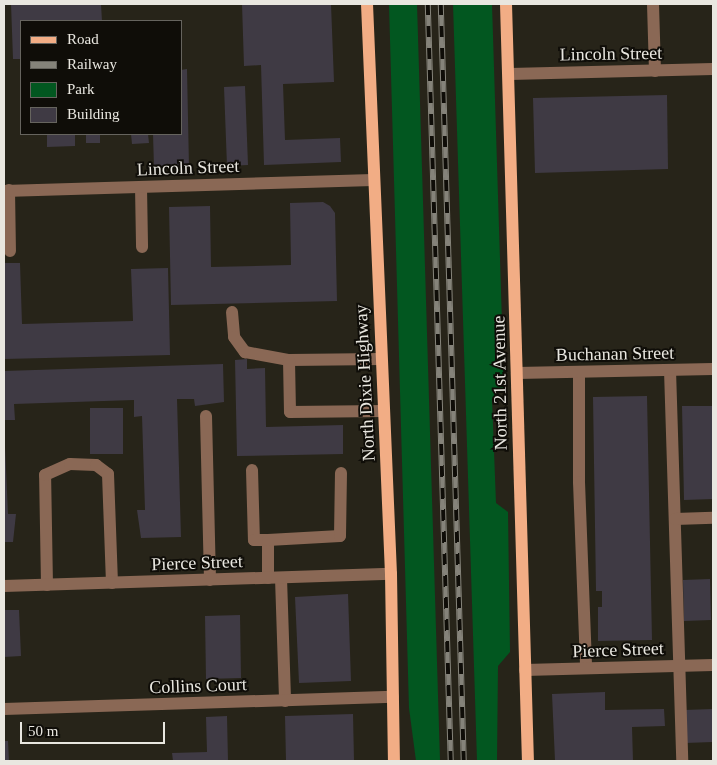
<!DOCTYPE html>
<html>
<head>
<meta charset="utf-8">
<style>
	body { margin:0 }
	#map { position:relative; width:717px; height:765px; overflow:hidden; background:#272419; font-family:"Times New Roman",serif }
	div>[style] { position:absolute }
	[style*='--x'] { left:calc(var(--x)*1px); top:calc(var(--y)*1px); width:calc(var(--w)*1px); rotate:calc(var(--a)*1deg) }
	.green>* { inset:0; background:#025720 }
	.building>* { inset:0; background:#3f3a44 }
	.minor>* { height:12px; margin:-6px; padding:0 6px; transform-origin:6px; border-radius:6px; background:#8a6855 }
	.major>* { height:12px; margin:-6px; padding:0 6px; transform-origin:6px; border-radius:6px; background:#f2ad85 }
	.rail>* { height:5.5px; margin-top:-2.75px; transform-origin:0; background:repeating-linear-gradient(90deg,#0f0d08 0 11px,#85837a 0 22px); box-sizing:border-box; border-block:1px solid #85837a }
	span { translate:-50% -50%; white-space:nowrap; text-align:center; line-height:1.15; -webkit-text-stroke:4px #0f0d08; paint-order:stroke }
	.street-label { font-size:18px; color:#e9e7e0 }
	.frame { position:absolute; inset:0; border:5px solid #e9e7e0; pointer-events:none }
	.legend { position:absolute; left:20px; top:20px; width:162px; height:115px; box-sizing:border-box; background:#0f0d08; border:1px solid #66645e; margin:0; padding:6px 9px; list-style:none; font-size:15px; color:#e9e7e0 }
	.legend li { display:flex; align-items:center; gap:10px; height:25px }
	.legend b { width:25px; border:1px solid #66645e }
	.scale { position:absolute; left:20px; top:722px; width:145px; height:22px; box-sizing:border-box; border:2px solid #e9e7e0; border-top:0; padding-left:6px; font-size:15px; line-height:18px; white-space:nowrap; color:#e9e7e0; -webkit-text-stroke:4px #0f0d08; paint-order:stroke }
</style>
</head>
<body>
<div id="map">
	<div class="green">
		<i style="clip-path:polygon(389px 4px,417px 4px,440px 761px,416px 761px,409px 708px)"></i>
		<i style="clip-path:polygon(453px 4px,492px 4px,504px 387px,492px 399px,496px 503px,508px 512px,510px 652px,498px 666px,497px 761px,477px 761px)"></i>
	</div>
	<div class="building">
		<i style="clip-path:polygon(11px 4px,101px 4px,102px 21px,21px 21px,21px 59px,13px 59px)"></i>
		<i style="clip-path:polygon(242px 4px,331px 4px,334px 82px,283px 84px,285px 140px,340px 138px,341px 162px,264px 165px,261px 65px,244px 66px)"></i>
		<i style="clip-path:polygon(187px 69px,189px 167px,154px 168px,153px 134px,181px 134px,181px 70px)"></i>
		<i style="clip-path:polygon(245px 86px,248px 165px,227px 166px,224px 87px)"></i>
		<i style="clip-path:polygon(667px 95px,668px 169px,535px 173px,533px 98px)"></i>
		<i style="clip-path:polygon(47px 134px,75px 134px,75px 146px,47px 147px)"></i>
		<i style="clip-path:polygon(86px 134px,100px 134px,100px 143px,86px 143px)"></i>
		<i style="clip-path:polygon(131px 134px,148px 134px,149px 143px,132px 144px)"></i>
		<i style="clip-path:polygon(323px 202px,330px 206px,335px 213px,337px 301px,171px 305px,169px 207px,210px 206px,211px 267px,291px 265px,290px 203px)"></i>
		<i style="clip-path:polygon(4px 263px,20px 263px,22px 324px,133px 321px,131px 269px,168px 268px,170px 355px,4px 359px)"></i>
		<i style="clip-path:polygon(247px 359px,247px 369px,265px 368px,266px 427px,343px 425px,343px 454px,237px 456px,235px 360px)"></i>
		<i style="clip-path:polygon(223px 364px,224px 402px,195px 406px,194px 399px,177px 399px,181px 537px,141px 538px,137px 510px,145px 510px,142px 416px,134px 417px,134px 400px,14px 404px,15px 420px,4px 420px,4px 371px)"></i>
		<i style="clip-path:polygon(647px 396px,652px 640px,598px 641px,598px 607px,602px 607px,602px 591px,596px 591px,593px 397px)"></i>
		<i style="clip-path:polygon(682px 406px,713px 406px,713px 499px,684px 500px)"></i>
		<i style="clip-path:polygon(90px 408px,123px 408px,123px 454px,90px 454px)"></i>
		<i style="clip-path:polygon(4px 424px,8px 514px,16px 514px,13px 542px,4px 542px)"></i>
		<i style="clip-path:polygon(710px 579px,711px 620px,684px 621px,683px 580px)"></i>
		<i style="clip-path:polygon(348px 594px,351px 681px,299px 683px,295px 597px)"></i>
		<i style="clip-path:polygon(4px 610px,19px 610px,21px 656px,4px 657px)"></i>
		<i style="clip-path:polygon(240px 615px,241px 678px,206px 679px,205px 616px)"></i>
		<i style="clip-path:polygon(605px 692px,605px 710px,664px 709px,665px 726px,632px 727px,633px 761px,555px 761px,552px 694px)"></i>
		<i style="clip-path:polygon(713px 709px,713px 742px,685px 743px,684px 710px)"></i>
		<i style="clip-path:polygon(353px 714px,354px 761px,286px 761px,285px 716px)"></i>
		<i style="clip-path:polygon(227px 716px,228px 761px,173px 761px,172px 753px,207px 752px,206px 717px)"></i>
		<i style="clip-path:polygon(4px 741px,8px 741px,9px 761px,4px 761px)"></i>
	</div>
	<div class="minor">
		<i style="--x:653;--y:4;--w:67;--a:88.3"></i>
		<i style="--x:510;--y:74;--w:203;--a:-1.4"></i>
		<i style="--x:141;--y:187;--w:60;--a:89"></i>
		<i style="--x:9;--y:190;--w:61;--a:89.1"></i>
		<i style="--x:4;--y:191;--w:369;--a:-1.7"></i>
		<i style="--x:232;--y:312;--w:25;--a:85"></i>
		<i style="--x:234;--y:337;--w:19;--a:54"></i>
		<i style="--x:245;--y:352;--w:45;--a:10.3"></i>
		<i style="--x:381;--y:359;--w:92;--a:179.4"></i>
		<i style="--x:289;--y:360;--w:52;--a:88.9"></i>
		<i style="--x:290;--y:412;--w:93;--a:-0.6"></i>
		<i style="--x:670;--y:370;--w:391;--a:88.2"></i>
		<i style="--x:579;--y:372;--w:110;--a:90"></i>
		<i style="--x:579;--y:482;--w:186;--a:87.8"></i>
		<i style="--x:517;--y:373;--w:196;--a:-1.2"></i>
		<i style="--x:206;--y:416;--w:164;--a:88.6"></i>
		<i style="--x:252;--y:470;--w:70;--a:88.4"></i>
		<i style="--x:254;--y:540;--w:14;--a:0"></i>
		<i style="--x:268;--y:540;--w:38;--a:90"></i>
		<i style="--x:675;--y:519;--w:38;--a:-2"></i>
		<i style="--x:268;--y:540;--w:72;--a:-3.2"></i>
		<i style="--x:340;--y:536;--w:63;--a:-89.1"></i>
		<i style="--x:281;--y:578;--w:123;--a:88.1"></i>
		<i style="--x:47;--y:585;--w:110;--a:-91"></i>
		<i style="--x:45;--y:475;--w:27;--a:-24"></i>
		<i style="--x:70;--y:464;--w:26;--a:2"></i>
		<i style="--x:96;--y:465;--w:15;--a:37"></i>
		<i style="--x:108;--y:474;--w:109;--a:87.9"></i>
		<i style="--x:4;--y:586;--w:387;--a:-1.8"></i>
		<i style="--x:525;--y:670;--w:188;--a:-1.5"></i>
		<i style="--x:4;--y:709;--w:389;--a:-1.8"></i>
	</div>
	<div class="major">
		<i style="--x:367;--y:4;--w:571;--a:87.59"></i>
		<i style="--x:391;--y:574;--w:187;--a:89.1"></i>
		<i style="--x:506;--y:4;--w:757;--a:88.34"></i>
	</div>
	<div class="rail">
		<i style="--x:428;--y:4;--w:757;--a:88.26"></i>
		<i style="--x:441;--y:4;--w:757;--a:88.26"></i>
	</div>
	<div class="street-label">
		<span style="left:611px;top:54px;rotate:-1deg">Lincoln Street</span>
		<span style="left:188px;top:168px;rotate:-2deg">Lincoln Street</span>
		<span style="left:615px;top:354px;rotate:-1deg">Buchanan Street</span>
		<span style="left:365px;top:383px;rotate:-93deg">North Dixie Highway</span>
		<span style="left:500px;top:383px;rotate:-91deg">North 21st Avenue</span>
		<span style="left:197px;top:563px;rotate:-2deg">Pierce Street</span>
		<span style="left:618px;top:650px;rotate:-2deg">Pierce Street</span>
		<span style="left:198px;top:686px;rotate:-2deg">Collins Court</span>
	</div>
	<div class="frame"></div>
	<ul class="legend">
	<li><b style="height:6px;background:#f2ad85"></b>Road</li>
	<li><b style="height:6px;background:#85837a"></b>Railway</li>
	<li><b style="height:14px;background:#025720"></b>Park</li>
	<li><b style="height:14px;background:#3f3a44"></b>Building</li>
	</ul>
	<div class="scale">50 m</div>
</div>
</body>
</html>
